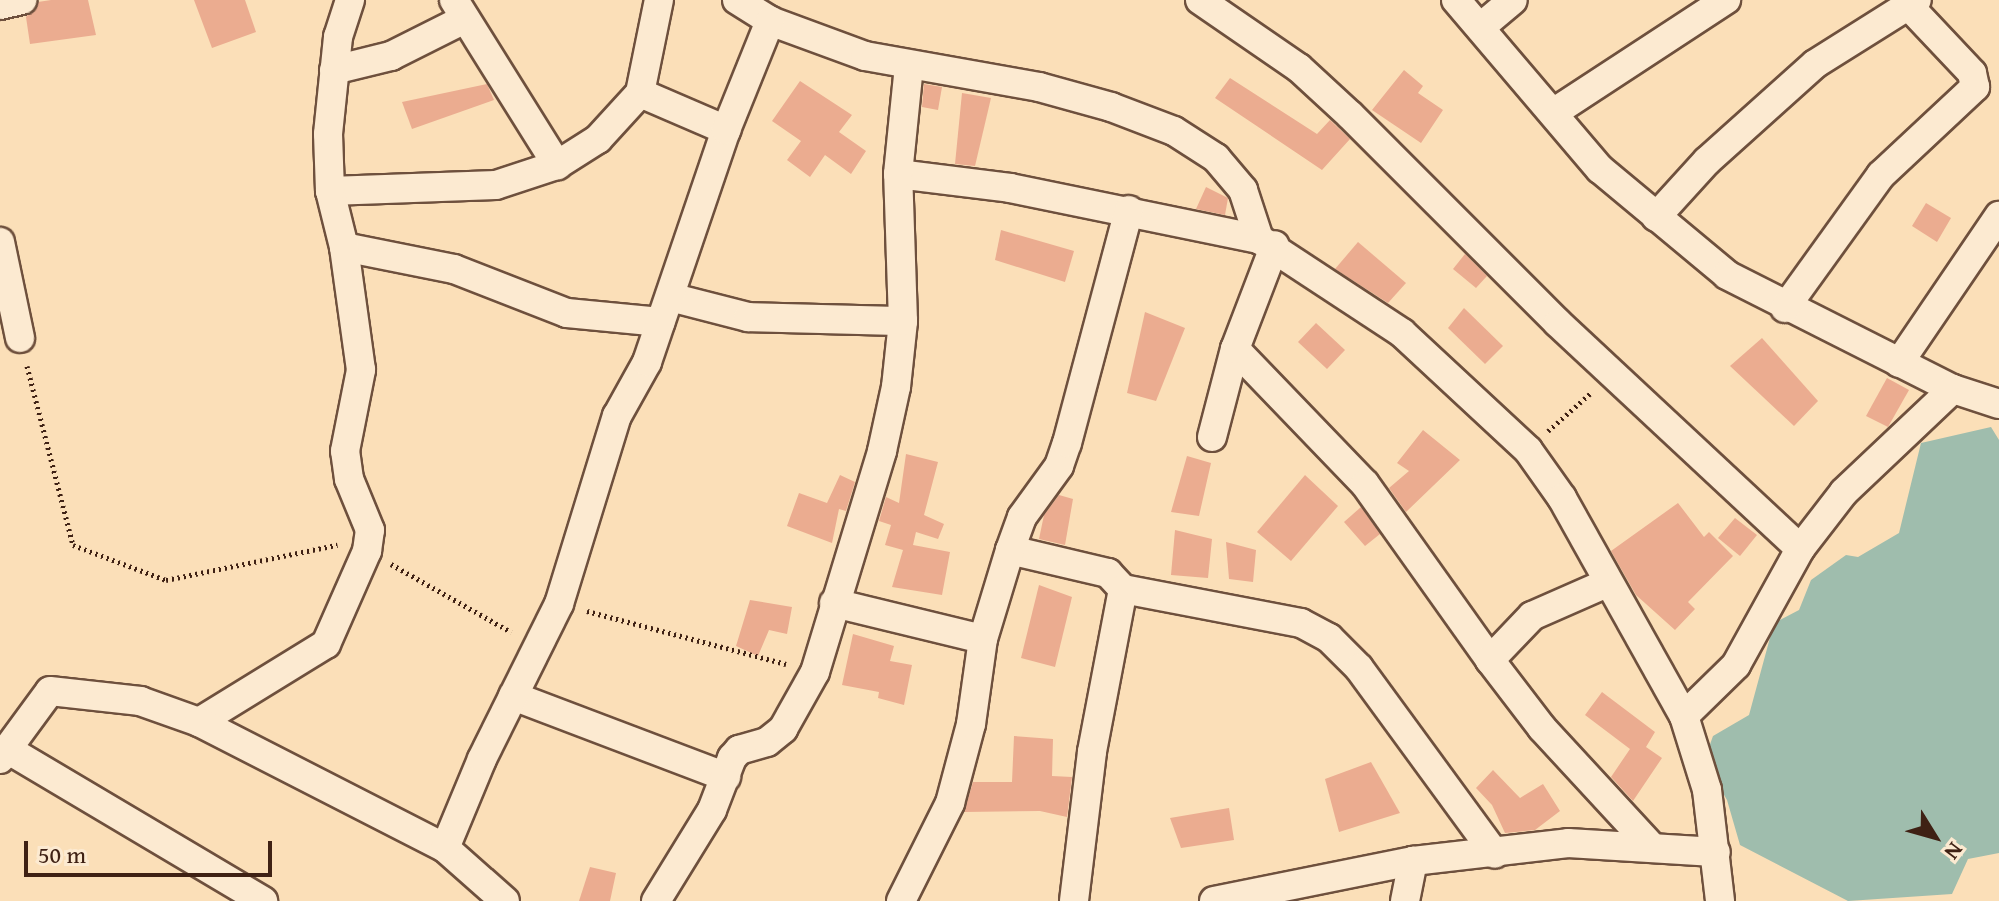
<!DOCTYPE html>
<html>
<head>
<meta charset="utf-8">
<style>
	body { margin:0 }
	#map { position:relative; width:1999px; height:901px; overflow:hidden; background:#fbdfb8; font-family:"Gentium Book Plus",serif }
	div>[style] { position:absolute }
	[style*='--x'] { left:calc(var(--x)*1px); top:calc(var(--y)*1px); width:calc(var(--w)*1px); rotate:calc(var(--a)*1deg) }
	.water>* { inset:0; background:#9fbdad }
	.building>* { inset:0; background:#ebac90 }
	.path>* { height:5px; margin-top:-2.5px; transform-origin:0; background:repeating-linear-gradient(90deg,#3f2114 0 2px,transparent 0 6px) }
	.roads { filter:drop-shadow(2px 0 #6e503d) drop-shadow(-2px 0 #6e503d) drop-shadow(0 2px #6e503d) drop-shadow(0 -2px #6e503d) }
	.minor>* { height:28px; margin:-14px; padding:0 14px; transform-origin:14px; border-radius:14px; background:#fcead1 }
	span { translate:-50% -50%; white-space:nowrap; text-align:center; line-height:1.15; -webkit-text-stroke:6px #fcead1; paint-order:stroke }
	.north { position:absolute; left:1895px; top:797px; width:80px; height:80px; -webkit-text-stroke:6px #fcead1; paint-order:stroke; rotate:127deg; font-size:22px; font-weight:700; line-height:32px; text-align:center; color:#3f2114 }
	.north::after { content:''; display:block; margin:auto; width:28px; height:36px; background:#3f2114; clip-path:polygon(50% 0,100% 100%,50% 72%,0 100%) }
	.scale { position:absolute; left:24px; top:841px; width:248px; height:36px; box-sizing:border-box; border:4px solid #3f2114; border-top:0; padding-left:10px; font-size:24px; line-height:28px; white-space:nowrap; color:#3f2114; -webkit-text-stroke:6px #fcead1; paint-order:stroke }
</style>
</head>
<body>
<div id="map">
	<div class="water">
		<i style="clip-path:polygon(1991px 427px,1999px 440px,1999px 853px,1968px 859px,1952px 894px,1848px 901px,1740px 845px,1727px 800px,1704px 761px,1713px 736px,1749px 715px,1774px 623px,1799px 610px,1811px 580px,1846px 555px,1858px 557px,1899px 533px,1921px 443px)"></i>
	</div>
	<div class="building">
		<i style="clip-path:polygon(51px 0,88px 0,96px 35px,30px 44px,26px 17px,38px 2px)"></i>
		<i style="clip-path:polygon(194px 0,245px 0,256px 32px,212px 48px)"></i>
		<i style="clip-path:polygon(1404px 70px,1423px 86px,1418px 93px,1443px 110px,1421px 143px,1372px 110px)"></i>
		<i style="clip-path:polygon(1230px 78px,1317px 134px,1330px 120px,1350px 139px,1322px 170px,1215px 98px)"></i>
		<i style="clip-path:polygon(800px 81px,852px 115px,839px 132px,866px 151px,851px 174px,825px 155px,810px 177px,787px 160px,801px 141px,772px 121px)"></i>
		<i style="clip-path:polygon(487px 84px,494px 100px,412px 129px,402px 102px)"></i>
		<i style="clip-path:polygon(924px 84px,942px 87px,938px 110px,922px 107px)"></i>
		<i style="clip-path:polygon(962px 93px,991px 98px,975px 166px,955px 164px)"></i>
		<i style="clip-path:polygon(1206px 187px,1228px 198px,1225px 215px,1196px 209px)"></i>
		<i style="clip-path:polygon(1926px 203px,1951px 218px,1937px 242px,1912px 226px)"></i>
		<i style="clip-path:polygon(1001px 230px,1074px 251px,1065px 282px,995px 260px)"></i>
		<i style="clip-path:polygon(1358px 242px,1406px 283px,1388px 303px,1335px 269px)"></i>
		<i style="clip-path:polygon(1465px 254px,1487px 276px,1476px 288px,1453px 269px)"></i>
		<i style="clip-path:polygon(1464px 308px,1503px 346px,1485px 364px,1448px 328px)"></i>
		<i style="clip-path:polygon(1145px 312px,1185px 328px,1156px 401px,1127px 393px)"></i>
		<i style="clip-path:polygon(1316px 323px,1345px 350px,1327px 369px,1298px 342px)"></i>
		<i style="clip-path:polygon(1762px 338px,1818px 401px,1794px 426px,1730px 366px)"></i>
		<i style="clip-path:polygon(1887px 378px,1909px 390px,1888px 427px,1866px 416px)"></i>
		<i style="clip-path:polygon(1423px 430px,1460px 460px,1406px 512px,1389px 488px,1409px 471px,1397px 463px)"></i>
		<i style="clip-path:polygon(906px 454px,938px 462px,924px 515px,944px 524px,938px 539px,916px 532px,913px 545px,950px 552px,942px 595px,892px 587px,903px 550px,885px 545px,891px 525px,879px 521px,886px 497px,899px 503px)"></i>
		<i style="clip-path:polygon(1187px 456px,1211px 463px,1199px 516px,1171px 512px)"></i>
		<i style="clip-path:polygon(840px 475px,855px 482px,846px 511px,839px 509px,832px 543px,787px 526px,799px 493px,827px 503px)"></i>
		<i style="clip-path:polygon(1305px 475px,1338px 506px,1291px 561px,1257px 532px)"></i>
		<i style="clip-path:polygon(1059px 495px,1073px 499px,1065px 545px,1039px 539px,1044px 515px)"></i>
		<i style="clip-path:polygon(1678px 503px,1704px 537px,1709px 532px,1733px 556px,1688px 602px,1695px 609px,1675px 630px,1636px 595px,1611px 551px)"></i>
		<i style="clip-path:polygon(1361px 507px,1380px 534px,1365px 546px,1344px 522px)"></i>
		<i style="clip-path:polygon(1735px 518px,1757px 535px,1740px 556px,1718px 538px)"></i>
		<i style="clip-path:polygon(1175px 530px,1212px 539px,1208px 578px,1171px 575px)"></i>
		<i style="clip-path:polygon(1226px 542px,1256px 550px,1253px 582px,1229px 579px)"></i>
		<i style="clip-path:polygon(1039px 585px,1072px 597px,1055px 667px,1021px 658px)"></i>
		<i style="clip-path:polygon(750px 600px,792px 607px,787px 634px,769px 630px,758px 656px,736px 646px)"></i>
		<i style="clip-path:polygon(853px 634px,894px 646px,890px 661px,912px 665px,904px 705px,878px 698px,879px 692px,842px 685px)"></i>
		<i style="clip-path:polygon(1602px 692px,1655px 732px,1646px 747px,1662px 758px,1633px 801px,1611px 777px,1630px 749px,1585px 715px)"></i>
		<i style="clip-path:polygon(1014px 736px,1053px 739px,1052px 776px,1072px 777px,1067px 817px,1040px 811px,964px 812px,973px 782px,1012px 782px)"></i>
		<i style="clip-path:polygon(1371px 762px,1400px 813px,1339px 832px,1325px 779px)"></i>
		<i style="clip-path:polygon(1493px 770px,1520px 798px,1543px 784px,1560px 811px,1535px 830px,1505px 833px,1492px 805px,1476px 788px)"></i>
		<i style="clip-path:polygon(1229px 808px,1234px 840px,1181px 848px,1170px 818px)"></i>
		<i style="clip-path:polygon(590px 867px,616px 873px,610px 901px,579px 901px)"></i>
	</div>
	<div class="path">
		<i style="--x:27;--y:366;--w:185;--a:75.6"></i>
		<i style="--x:73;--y:545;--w:99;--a:20.6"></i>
		<i style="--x:166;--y:580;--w:175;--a:-11.6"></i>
		<i style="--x:1548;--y:431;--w:57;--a:-41.5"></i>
		<i style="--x:391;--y:564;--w:138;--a:29.5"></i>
		<i style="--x:587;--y:611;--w:206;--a:14.9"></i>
	</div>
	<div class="roads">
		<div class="minor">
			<i style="--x:454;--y:0;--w:195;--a:58"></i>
			<i style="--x:737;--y:0;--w:39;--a:32"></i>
			<i style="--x:770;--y:21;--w:101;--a:20.2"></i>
			<i style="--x:865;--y:56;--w:177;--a:10.1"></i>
			<i style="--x:1039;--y:87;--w:75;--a:15.5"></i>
			<i style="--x:1111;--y:107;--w:67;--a:20.9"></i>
			<i style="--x:1174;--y:131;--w:50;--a:32.7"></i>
			<i style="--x:1216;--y:158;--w:42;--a:49.8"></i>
			<i style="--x:1243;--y:190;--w:52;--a:71.9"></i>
			<i style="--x:1259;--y:239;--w:171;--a:33.3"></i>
			<i style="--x:1402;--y:333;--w:172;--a:42.9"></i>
			<i style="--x:1528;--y:450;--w:59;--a:54.7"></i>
			<i style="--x:1562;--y:498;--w:250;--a:60.8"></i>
			<i style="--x:1684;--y:716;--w:77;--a:72.7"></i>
			<i style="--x:1707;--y:790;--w:112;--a:83.3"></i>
			<i style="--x:1200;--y:0;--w:120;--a:34.5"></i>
			<i style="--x:1299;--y:68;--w:69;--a:42.7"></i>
			<i style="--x:1350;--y:115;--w:294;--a:45"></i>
			<i style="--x:1558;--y:323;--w:331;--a:43"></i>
			<i style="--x:1456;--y:0;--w:222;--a:49.6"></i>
			<i style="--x:1600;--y:169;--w:165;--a:39.8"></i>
			<i style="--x:1727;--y:275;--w:253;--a:26.8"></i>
			<i style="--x:0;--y:5;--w:23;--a:-13"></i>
			<i style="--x:1482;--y:26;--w:40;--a:-40"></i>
			<i style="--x:334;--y:70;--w:59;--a:-13.8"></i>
			<i style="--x:391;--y:56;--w:83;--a:-26.6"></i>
			<i style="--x:640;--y:93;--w:94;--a:23.3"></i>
			<i style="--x:1553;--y:113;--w:207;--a:-33.2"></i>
			<i style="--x:898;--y:174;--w:113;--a:7.1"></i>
			<i style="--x:1010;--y:188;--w:254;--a:11.6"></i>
			<i style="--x:330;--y:191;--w:166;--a:-2.1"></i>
			<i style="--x:496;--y:185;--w:64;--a:-18.2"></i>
			<i style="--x:557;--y:165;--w:49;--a:-32.4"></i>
			<i style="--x:598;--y:139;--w:62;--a:-47.6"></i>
			<i style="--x:640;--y:93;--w:95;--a:-78.5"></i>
			<i style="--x:1656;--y:217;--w:76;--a:-47.7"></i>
			<i style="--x:1707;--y:161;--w:145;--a:-41.9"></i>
			<i style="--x:1815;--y:64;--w:120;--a:-32.1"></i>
			<i style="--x:0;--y:242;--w:98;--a:78.2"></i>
			<i style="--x:344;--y:247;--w:112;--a:11.3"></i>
			<i style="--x:454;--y:269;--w:121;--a:21.3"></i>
			<i style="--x:567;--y:313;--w:94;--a:5.5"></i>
			<i style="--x:670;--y:297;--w:81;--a:14.4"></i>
			<i style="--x:748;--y:317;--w:155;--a:1.5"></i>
			<i style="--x:1785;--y:308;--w:164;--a:-54.2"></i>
			<i style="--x:1881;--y:175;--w:129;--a:-43.1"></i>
			<i style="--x:1975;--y:87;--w:14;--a:-102"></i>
			<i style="--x:1972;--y:73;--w:93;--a:-133.3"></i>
			<i style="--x:1235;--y:349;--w:187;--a:46.1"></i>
			<i style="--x:1365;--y:484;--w:216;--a:54.6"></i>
			<i style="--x:1899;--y:363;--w:178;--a:-55.8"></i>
			<i style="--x:1212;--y:437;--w:91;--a:-75.4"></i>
			<i style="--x:1235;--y:349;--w:111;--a:-69"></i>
			<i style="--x:1010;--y:550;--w:101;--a:13.2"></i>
			<i style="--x:1108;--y:573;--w:22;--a:47"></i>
			<i style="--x:1123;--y:589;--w:166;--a:100.8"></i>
			<i style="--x:1092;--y:752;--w:150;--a:96.9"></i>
			<i style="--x:1607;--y:583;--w:82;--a:156.3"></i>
			<i style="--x:1532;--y:616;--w:61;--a:133.7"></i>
			<i style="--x:1490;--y:660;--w:86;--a:52.6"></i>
			<i style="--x:1542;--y:728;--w:161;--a:47.3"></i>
			<i style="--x:1123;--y:589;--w:181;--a:10.8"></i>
			<i style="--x:1301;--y:623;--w:32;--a:28"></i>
			<i style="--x:1329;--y:638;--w:42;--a:45"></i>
			<i style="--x:1359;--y:668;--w:230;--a:53.8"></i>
			<i style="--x:834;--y:603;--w:153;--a:13.6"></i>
			<i style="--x:513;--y:696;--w:228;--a:20.8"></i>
			<i style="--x:1684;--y:716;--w:73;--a:-44.4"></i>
			<i style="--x:1736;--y:665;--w:132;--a:-61.1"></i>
			<i style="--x:1800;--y:549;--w:72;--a:-52.3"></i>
			<i style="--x:1844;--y:492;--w:150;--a:-43.4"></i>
			<i style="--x:1953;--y:389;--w:48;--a:18.1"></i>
			<i style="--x:199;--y:722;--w:149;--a:-31.6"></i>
			<i style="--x:326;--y:644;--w:102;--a:-66.2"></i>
			<i style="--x:367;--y:551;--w:21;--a:-82"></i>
			<i style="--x:370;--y:530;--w:55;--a:-112.4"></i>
			<i style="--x:349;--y:479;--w:28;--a:-98"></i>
			<i style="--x:345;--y:451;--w:83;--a:-78.8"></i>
			<i style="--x:361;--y:370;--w:124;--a:-97.9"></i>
			<i style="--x:344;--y:247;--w:58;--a:-104"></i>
			<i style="--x:330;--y:191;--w:57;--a:-92"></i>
			<i style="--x:328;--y:134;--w:98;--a:-84.1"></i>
			<i style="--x:338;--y:37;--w:39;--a:-72"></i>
			<i style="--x:7;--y:749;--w:298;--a:30.7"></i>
			<i style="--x:0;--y:759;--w:84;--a:-53.7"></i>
			<i style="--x:50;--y:691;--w:91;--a:6.3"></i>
			<i style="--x:140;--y:701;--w:63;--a:19.6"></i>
			<i style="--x:199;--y:722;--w:276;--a:27.1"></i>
			<i style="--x:445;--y:848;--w:80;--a:41.5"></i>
			<i style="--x:445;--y:848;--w:96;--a:-67.4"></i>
			<i style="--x:482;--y:759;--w:173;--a:-63.6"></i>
			<i style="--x:559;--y:604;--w:197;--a:-72.9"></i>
			<i style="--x:617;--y:416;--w:62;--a:-60.9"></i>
			<i style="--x:647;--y:362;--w:245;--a:-71.2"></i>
			<i style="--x:726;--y:130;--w:118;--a:-68"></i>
			<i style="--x:656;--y:901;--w:107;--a:-58.4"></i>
			<i style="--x:712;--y:810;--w:56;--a:-69"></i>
			<i style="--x:732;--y:758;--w:11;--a:-49"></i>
			<i style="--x:739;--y:750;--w:29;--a:-16"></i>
			<i style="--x:767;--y:742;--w:21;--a:-39"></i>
			<i style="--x:783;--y:729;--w:65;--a:-60.7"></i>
			<i style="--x:815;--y:672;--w:231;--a:-73.1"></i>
			<i style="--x:882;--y:451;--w:66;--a:-77.7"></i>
			<i style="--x:896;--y:387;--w:66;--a:-83.9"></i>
			<i style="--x:903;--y:321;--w:147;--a:-91.9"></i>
			<i style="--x:898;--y:174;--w:110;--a:-84.2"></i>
			<i style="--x:901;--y:901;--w:110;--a:-63.4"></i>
			<i style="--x:950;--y:803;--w:82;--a:-75.1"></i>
			<i style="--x:971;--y:724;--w:86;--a:-82"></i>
			<i style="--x:983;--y:639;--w:93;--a:-73.1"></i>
			<i style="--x:1010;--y:550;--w:35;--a:-70"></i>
			<i style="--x:1022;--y:517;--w:63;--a:-54"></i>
			<i style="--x:1059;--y:466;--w:24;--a:-71"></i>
			<i style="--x:1067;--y:443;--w:241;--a:-75.1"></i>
			<i style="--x:1214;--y:901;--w:203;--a:-11.4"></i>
			<i style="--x:1405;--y:901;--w:41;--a:-78.7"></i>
			<i style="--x:1413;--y:861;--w:156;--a:-6.6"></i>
			<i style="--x:1568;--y:843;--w:148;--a:3.5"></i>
		</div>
	</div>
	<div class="north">N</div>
	<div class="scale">50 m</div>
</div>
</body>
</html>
